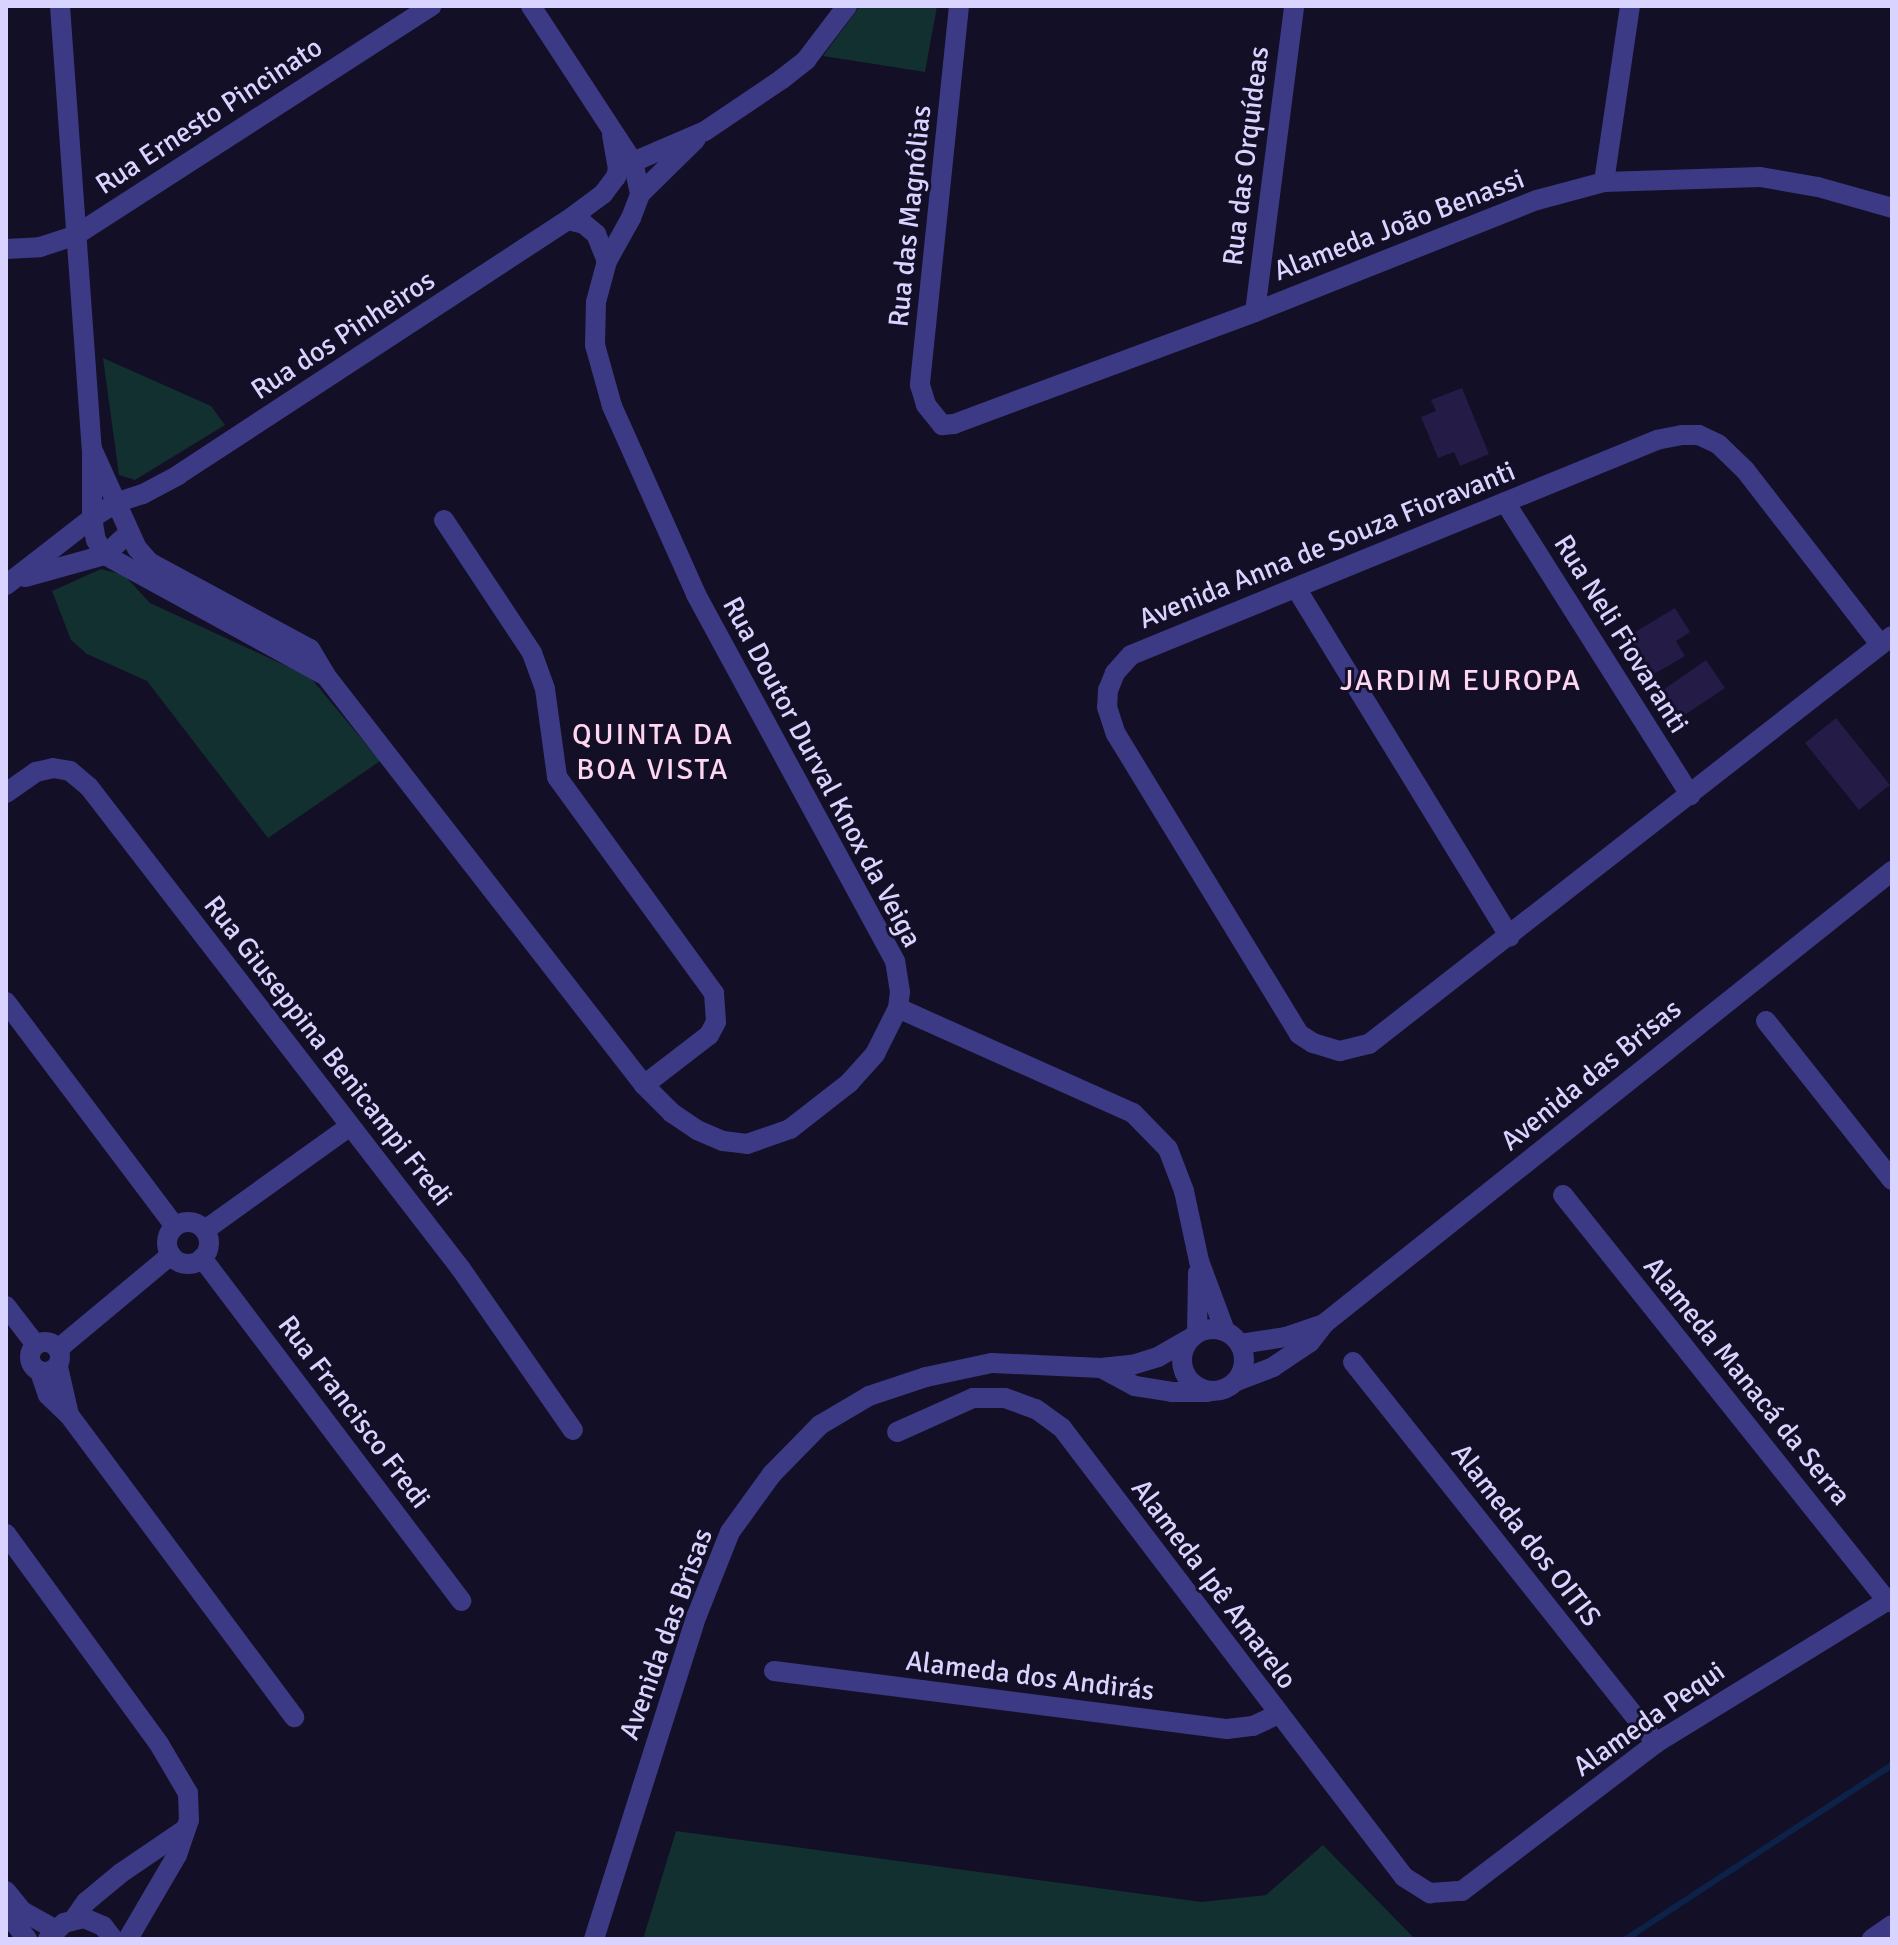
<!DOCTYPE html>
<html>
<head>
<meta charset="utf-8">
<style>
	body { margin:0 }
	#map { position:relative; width:1898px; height:1945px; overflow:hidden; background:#130f26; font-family:Signika,sans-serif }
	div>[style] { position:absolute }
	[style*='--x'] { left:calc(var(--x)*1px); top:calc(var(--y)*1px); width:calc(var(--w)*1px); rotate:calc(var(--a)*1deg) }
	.green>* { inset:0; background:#12302f }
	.stream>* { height:6px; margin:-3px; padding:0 3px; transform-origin:3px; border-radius:3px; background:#0c2248 }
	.building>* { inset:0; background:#241b47 }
	.minor>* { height:20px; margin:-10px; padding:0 10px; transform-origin:10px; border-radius:10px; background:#3d3a85 }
	.minor>.ring { margin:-10px; padding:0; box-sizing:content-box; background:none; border:20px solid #3d3a85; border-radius:50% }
	span { translate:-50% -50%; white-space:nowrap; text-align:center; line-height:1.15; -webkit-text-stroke:6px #130f26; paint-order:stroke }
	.street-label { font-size:28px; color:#d9d4ff }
	.neighbourhood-label { font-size:30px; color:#ffd6f0; letter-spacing:2px }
	.frame { position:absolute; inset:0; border:8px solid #d9d4ff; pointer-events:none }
</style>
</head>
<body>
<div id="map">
	<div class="green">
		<i style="clip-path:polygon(860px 6px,937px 6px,925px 72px,823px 56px)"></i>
		<i style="clip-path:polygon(103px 358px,211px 406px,225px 425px,135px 480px,119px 475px)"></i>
		<i style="clip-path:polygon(101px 569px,124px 575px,150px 603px,310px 677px,380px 761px,268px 838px,147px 681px,87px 654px,71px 640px,52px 591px)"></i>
		<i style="clip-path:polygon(676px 1831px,1202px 1902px,1266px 1895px,1323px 1845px,1415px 1939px,643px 1939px)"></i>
	</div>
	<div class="stream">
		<i style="--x:1626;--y:1939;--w:318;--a:-33.2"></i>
	</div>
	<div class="building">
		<i style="clip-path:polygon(1462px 388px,1489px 454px,1460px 466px,1454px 452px,1438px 458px,1421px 417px,1436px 411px,1431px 400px)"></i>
		<i style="clip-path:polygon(1675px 608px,1690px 632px,1676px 641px,1685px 656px,1649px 677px,1625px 638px)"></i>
		<i style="clip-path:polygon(1706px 660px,1725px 688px,1671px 724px,1653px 697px)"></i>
		<i style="clip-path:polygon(1836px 718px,1890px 785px,1859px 810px,1805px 743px)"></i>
	</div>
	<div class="minor">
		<i style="--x:60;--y:6;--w:444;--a:85.9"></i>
		<i style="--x:92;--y:449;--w:69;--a:90"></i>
		<i style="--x:92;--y:518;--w:22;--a:80"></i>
		<i style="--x:96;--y:540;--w:17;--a:59"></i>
		<i style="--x:959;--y:6;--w:381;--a:95.9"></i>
		<i style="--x:920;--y:385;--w:21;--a:73"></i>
		<i style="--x:926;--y:405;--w:26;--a:51"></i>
		<i style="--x:942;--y:425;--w:12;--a:-5"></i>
		<i style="--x:954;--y:424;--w:321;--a:-20.4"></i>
		<i style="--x:1255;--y:312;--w:303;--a:-21.7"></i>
		<i style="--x:1537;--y:200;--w:69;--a:-15"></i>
		<i style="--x:1604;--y:182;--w:156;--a:-1.8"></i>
		<i style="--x:1760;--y:177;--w:59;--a:9.8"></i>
		<i style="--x:1818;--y:187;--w:77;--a:15.8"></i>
		<i style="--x:633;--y:162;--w:78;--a:-23.3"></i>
		<i style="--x:705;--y:131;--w:93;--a:-34"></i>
		<i style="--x:782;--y:79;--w:31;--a:-38"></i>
		<i style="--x:806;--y:60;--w:68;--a:-52.8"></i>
		<i style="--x:1604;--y:182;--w:178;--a:-81.6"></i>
		<i style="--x:640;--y:194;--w:78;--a:-44.5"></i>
		<i style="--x:568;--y:220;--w:44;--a:-36.6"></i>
		<i style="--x:603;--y:194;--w:21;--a:-53"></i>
		<i style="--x:616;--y:177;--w:8;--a:-76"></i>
		<i style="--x:618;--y:169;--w:35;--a:-100"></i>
		<i style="--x:6;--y:249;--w:34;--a:-3"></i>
		<i style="--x:40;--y:247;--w:38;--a:-18"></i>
		<i style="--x:76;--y:235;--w:423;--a:-32.8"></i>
		<i style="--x:1255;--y:312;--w:308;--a:-82.7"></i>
		<i style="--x:92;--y:449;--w:109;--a:65.6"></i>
		<i style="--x:137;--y:548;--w:18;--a:49"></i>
		<i style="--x:149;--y:562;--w:183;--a:28.4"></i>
		<i style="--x:310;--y:649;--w:31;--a:59"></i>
		<i style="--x:326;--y:676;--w:518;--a:52.13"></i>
		<i style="--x:644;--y:1085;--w:40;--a:45"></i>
		<i style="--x:672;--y:1113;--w:30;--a:34"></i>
		<i style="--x:697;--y:1130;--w:28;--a:23"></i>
		<i style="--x:723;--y:1141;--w:24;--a:7"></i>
		<i style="--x:747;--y:1144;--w:46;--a:-19.2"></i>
		<i style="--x:790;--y:1129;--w:75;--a:-37.9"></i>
		<i style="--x:849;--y:1083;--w:39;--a:-48"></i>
		<i style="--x:875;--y:1054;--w:51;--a:-63.4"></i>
		<i style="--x:898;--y:1008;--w:16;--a:-83"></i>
		<i style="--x:900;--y:992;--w:31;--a:-99"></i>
		<i style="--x:895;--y:961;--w:417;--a:-118.5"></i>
		<i style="--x:696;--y:594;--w:206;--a:-114.1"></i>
		<i style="--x:612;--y:406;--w:63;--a:-105.6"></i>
		<i style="--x:595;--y:345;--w:43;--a:-88.7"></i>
		<i style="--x:596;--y:302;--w:42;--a:-75"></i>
		<i style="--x:607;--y:261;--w:49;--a:-60.8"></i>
		<i style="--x:631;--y:218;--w:26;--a:-69"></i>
		<i style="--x:640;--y:194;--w:33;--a:-102"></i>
		<i style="--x:633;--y:162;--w:186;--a:-123.2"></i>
		<i style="--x:1505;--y:502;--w:347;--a:57.7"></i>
		<i style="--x:444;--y:520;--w:159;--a:56.5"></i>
		<i style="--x:532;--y:653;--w:38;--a:70"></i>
		<i style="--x:545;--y:689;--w:89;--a:82.2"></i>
		<i style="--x:557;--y:777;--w:267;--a:54"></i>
		<i style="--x:714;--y:993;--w:29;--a:86"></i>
		<i style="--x:716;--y:1022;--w:15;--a:118"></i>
		<i style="--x:709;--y:1035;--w:82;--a:142.4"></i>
		<i style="--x:105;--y:555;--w:252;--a:28.7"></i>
		<i style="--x:25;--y:577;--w:83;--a:-15.4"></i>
		<i style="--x:105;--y:555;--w:33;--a:-43"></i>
		<i style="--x:6;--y:585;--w:109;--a:-37.9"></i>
		<i style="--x:92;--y:518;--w:31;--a:-32"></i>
		<i style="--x:118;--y:502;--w:26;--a:-18"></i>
		<i style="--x:143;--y:494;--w:40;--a:-28"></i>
		<i style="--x:178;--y:475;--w:466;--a:-33.2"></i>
		<i style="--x:568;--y:220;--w:16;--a:14"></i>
		<i style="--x:584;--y:224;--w:16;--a:40"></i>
		<i style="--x:596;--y:234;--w:29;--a:68"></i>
		<i style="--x:1296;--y:588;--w:409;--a:58.5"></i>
		<i style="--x:1880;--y:644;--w:220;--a:-127.8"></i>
		<i style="--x:1745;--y:470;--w:37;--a:-136"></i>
		<i style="--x:1718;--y:444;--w:21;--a:-155"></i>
		<i style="--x:1699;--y:435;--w:17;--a:180"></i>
		<i style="--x:1682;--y:435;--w:25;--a:169"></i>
		<i style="--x:1657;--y:440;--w:568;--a:157.77"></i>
		<i style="--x:1131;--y:655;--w:24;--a:132"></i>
		<i style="--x:1115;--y:673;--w:18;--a:112"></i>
		<i style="--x:1108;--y:690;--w:17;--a:93"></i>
		<i style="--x:1107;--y:707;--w:28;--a:72"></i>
		<i style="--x:1116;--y:734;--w:351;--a:58.6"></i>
		<i style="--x:1299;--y:1034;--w:17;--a:33"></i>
		<i style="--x:1313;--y:1043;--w:28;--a:17"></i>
		<i style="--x:1340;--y:1051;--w:30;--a:-14"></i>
		<i style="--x:1369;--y:1044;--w:663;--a:-37.96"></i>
		<i style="--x:6;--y:793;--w:37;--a:-35"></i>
		<i style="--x:36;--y:772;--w:17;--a:-13"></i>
		<i style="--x:53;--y:768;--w:17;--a:10"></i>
		<i style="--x:70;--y:771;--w:25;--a:40"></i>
		<i style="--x:89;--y:787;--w:609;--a:52.34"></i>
		<i style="--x:461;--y:1269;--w:196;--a:55.2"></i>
		<i style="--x:6;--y:1002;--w:281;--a:53"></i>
		<i style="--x:898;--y:1008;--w:257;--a:24.1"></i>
		<i style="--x:1133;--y:1113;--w:50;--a:45.8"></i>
		<i style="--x:1168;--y:1149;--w:45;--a:69.1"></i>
		<i style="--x:1184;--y:1191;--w:72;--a:77.9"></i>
		<i style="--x:1199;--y:1261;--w:75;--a:69.6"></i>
		<i style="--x:1766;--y:1021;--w:203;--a:51.6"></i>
		<i style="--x:1563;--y:1195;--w:521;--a:51.39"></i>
		<i class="ring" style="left:167px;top:1222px;width:22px;height:22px"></i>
		<i style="--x:205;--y:1230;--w:177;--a:-35.6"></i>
		<i style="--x:202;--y:1258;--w:430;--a:52.9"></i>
		<i style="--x:6;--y:1306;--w:49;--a:52.4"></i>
		<i class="ring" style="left:1182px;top:1329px;width:42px;height:42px"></i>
		<i style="--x:1197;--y:1333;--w:60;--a:-89"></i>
		<i class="ring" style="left:30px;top:1342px;width:10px;height:10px"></i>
		<i style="--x:1240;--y:1344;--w:47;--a:-8.7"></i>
		<i style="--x:1286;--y:1337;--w:37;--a:-19"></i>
		<i style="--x:58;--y:1349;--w:147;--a:-39.8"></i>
		<i style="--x:1353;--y:1362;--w:487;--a:51.5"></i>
		<i style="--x:58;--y:1367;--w:49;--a:77.1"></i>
		<i style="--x:1101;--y:1368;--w:38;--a:28"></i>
		<i style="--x:1135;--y:1386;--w:36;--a:9"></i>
		<i style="--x:1171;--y:1392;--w:37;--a:0"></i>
		<i style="--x:40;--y:1372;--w:24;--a:71"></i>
		<i style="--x:48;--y:1395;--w:29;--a:44"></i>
		<i style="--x:69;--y:1415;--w:377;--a:53.3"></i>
		<i style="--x:1237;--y:1381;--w:39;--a:-21"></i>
		<i style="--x:1273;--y:1367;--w:45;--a:-34"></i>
		<i style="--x:1310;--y:1342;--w:24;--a:-52"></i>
		<i style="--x:1325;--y:1323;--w:725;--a:-38.56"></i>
		<i style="--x:897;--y:1432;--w:83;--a:-24.1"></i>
		<i style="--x:973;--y:1398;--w:32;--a:0"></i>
		<i style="--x:1005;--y:1398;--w:33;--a:20"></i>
		<i style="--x:1036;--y:1409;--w:32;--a:36"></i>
		<i style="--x:1062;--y:1428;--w:564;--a:52.7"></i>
		<i style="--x:1404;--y:1877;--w:31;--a:32"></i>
		<i style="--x:1430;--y:1893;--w:32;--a:-4"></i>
		<i style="--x:1462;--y:1891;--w:244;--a:-37.3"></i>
		<i style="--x:1656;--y:1743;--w:277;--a:-31.6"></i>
		<i style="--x:6;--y:1534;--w:260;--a:53.9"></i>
		<i style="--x:159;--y:1744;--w:57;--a:59.4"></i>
		<i style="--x:188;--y:1793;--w:27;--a:88"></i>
		<i style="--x:189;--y:1820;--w:37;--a:109"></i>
		<i style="--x:177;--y:1855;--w:97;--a:120.3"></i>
		<i style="--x:774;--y:1671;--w:457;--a:7.3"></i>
		<i style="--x:1227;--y:1729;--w:26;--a:-7"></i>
		<i style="--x:1253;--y:1726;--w:26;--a:-25"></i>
		<i style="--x:6;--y:1891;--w:26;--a:51"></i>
		<i style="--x:22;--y:1911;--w:38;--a:29"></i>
		<i style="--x:6;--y:1912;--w:34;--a:52"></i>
		<i style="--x:74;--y:1919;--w:21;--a:-55"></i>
		<i style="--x:86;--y:1902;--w:45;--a:-39.6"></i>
		<i style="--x:121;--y:1873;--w:76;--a:-34.3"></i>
		<i style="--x:48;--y:1939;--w:23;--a:-45"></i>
		<i style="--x:64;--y:1923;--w:21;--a:-14"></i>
		<i style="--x:84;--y:1918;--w:21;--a:23"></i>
		<i style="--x:103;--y:1926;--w:16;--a:52"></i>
		<i style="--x:594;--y:1939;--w:340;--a:-72.4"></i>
		<i style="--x:697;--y:1615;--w:89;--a:-68.3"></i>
		<i style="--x:730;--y:1532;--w:72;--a:-54.1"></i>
		<i style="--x:772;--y:1474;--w:69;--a:-45.6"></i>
		<i style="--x:820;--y:1425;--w:57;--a:-30.6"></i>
		<i style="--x:869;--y:1396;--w:60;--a:-18.4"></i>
		<i style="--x:926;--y:1377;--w:67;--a:-12"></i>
		<i style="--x:992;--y:1363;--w:109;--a:2.6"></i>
		<i style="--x:1101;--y:1368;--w:31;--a:-6"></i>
		<i style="--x:1132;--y:1365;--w:27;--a:-17"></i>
		<i style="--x:1158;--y:1357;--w:34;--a:-30"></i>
		<i style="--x:1872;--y:1939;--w:24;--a:-35"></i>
	</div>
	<div class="street-label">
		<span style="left:209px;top:116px;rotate:-33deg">Rua Ernesto Pincinato</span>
		<span style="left:1246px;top:156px;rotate:-83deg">Rua das Orquídeas</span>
		<span style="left:910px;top:216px;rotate:-84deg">Rua das Magnólias</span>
		<span style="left:1399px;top:225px;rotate:-21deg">Alameda João Benassi</span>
		<span style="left:343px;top:335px;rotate:-33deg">Rua dos Pinheiros</span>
		<span style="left:1327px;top:545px;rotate:-22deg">Avenida Anna de Souza Fioravanti</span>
		<span style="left:1621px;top:634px;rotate:58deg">Rua Neli Fiovaranti</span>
		<span style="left:822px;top:772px;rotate:62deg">Rua Doutor Durval Knox da Veiga</span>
		<span style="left:328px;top:1051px;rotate:52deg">Rua Giuseppina Benicampi Fredi</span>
		<span style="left:1591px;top:1075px;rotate:-39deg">Avenida das Brisas</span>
		<span style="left:1747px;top:1381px;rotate:51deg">Alameda Manacá da Serra</span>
		<span style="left:354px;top:1412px;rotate:53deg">Rua Francisco Fredi</span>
		<span style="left:1526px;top:1535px;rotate:52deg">Alameda dos OITIS</span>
		<span style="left:1214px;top:1584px;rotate:53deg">Alameda Ipê Amarelo</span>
		<span style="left:666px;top:1634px;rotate:-70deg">Avenida das Brisas</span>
		<span style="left:1030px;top:1676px;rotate:7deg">Alameda dos Andirás</span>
		<span style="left:1649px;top:1719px;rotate:-35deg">Alameda Pequi</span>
	</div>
	<div class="neighbourhood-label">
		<span style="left:1461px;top:681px">JARDIM EUROPA</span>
		<span style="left:653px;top:752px">QUINTA DA<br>BOA VISTA</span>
	</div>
	<div class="frame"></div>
</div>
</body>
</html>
